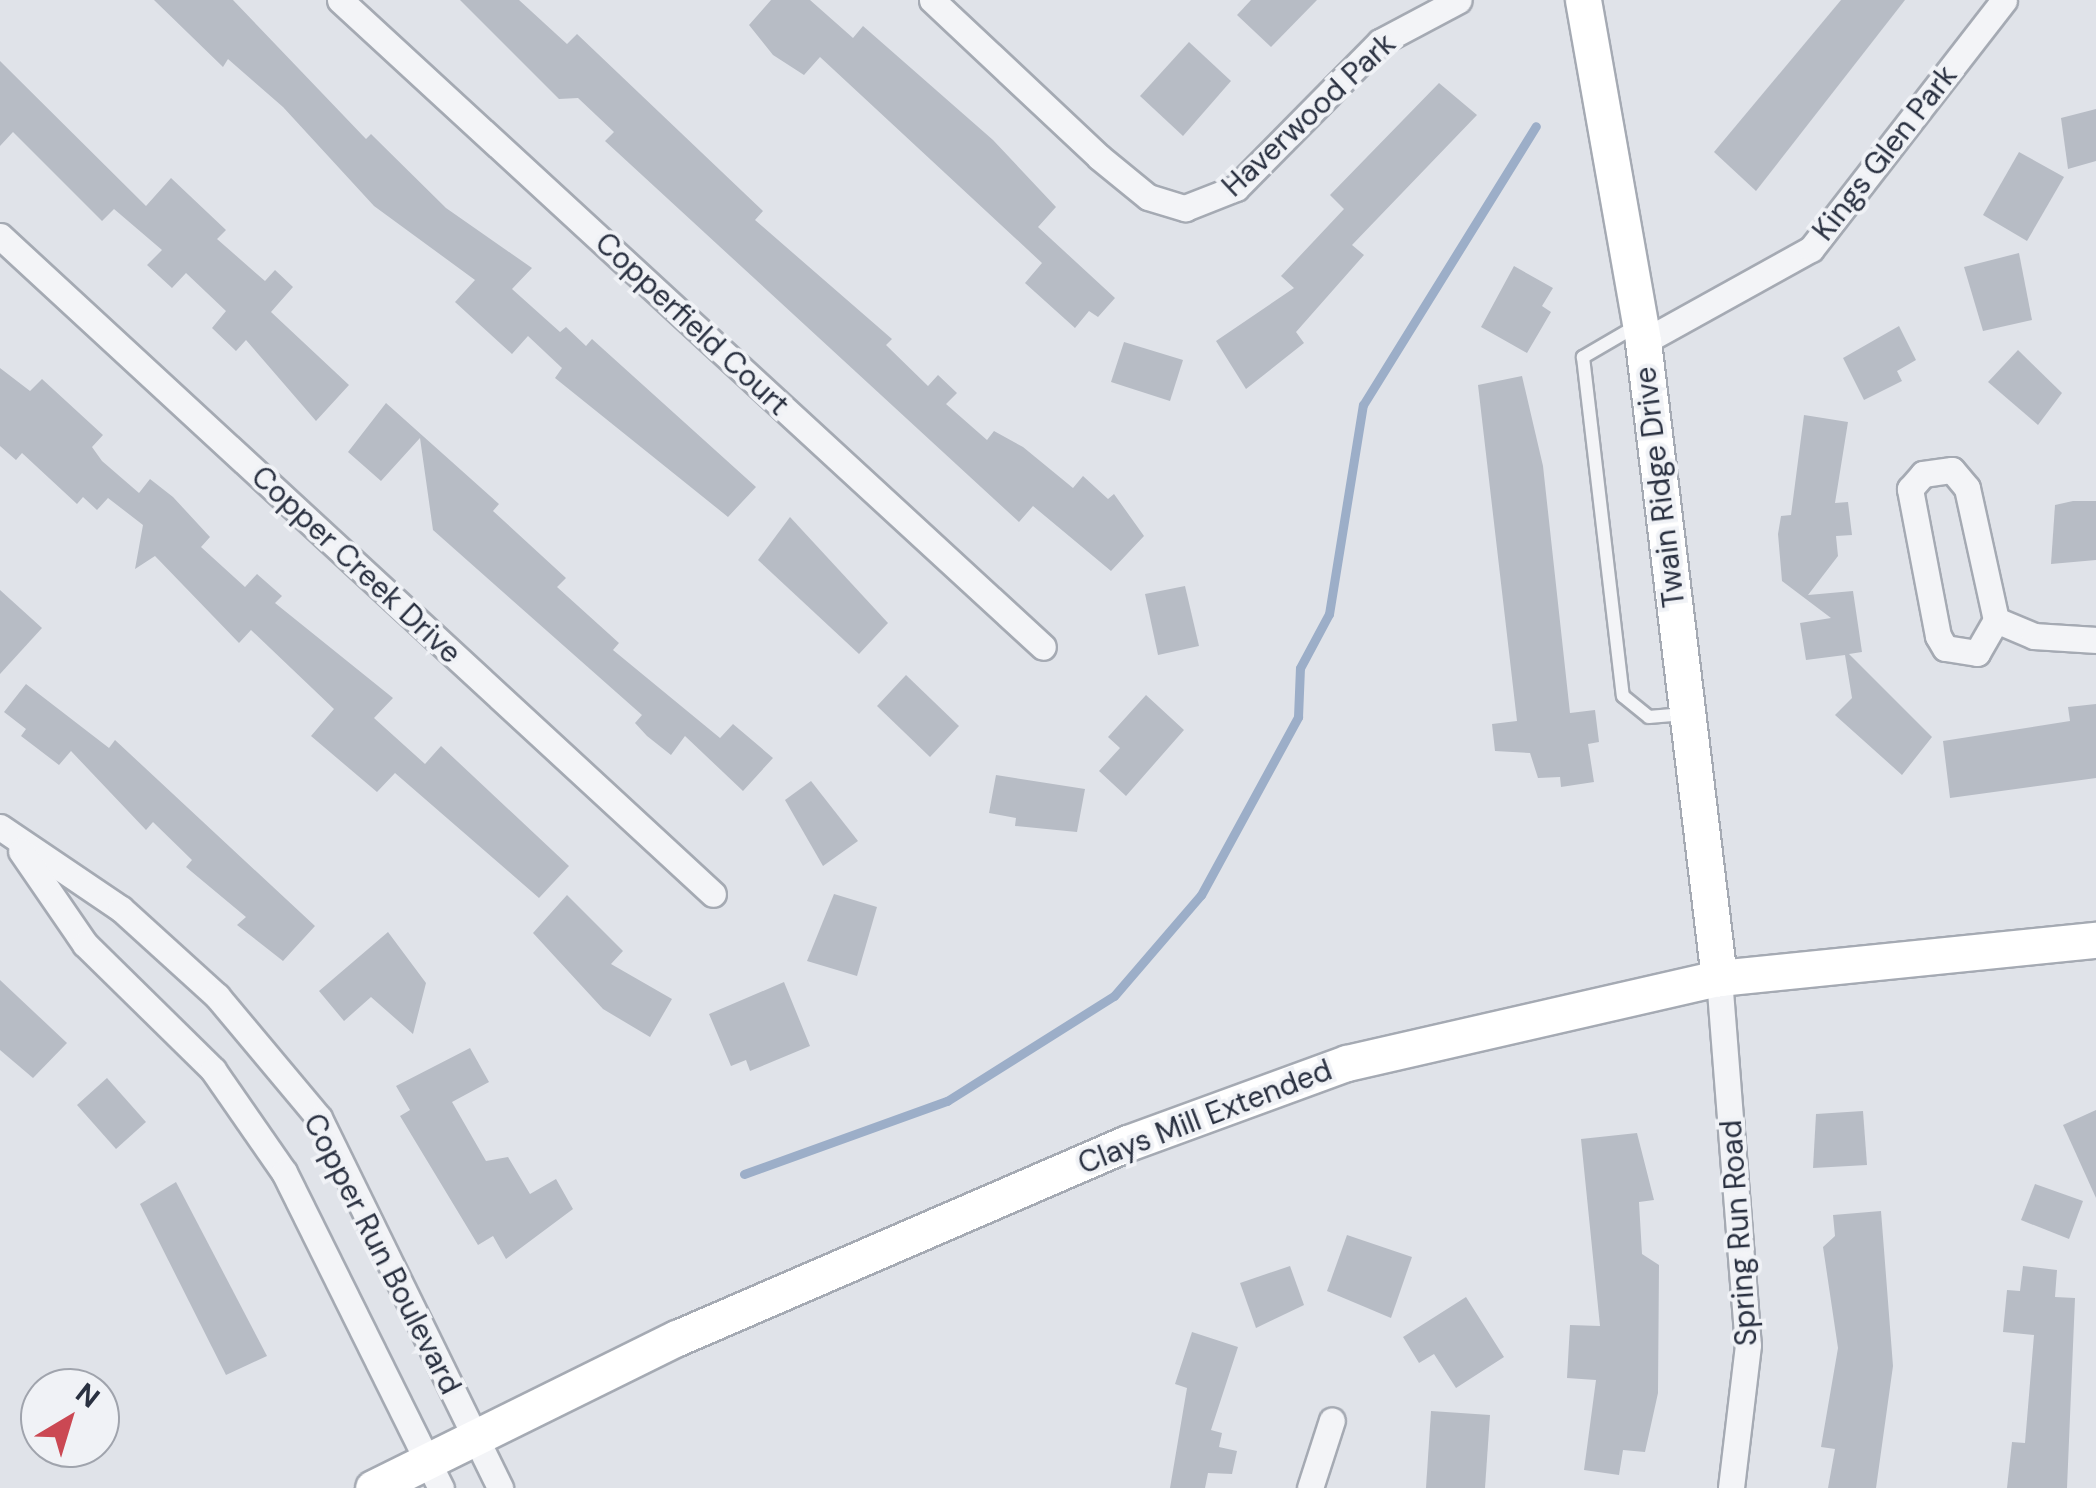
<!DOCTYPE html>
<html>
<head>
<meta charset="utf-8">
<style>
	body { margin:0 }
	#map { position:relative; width:2096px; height:1488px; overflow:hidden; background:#e0e3e9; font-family:"DM Sans",sans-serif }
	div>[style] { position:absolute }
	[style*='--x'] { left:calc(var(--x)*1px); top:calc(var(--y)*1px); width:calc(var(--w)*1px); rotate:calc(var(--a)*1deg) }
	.stream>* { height:9px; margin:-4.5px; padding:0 4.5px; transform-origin:4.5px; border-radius:4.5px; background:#9caec8 }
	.building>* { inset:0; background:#b7bcc5 }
	.roads { filter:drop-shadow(2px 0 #a5aab3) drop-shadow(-2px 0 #a5aab3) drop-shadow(0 2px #a5aab3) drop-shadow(0 -2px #a5aab3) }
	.lane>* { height:12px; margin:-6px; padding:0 6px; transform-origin:6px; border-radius:6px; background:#f3f4f7 }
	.street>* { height:25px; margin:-12.5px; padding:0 12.5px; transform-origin:12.5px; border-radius:12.5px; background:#f3f4f7 }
	.secondary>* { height:35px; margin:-17.5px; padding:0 17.5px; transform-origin:17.5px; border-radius:17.5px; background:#fff }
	span { translate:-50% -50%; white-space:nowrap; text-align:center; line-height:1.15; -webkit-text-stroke:8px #f0f2f6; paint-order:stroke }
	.street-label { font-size:30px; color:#293040 }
	.north { position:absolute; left:20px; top:1368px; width:100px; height:100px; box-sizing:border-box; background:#f0f2f6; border:2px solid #a0a4ad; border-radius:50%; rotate:38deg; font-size:28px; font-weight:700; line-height:40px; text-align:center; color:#293040 }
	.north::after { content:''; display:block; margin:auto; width:35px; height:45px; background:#cb4853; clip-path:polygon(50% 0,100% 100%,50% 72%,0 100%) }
</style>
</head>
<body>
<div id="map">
	<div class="stream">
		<i style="--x:744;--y:1174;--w:216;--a:-19.8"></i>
		<i style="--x:947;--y:1101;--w:197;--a:-32.2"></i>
		<i style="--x:1114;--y:996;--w:133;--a:-49.3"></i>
		<i style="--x:1201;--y:895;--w:203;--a:-61.4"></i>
		<i style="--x:1298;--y:717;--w:49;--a:-87.7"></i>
		<i style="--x:1300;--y:668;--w:61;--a:-61.8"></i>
		<i style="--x:1329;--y:614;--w:212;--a:-80.8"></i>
		<i style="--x:1363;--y:405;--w:328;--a:-58.2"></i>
	</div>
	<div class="building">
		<i style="clip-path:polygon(154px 0,233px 0,366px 139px,371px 134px,446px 208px,532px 268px,512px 289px,560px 332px,566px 327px,586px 346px,592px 339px,756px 487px,728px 517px,555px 378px,562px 368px,528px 336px,512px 354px,455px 302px,475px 280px,374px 206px,283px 107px,228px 59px,223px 67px)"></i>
		<i style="clip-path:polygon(460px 0,519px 0,567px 44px,577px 34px,763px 211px,755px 220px,892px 339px,886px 345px,928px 386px,938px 375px,957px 393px,946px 404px,987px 440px,994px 431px,1023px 447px,1073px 488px,1083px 476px,1108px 499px,1114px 494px,1144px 536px,1111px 571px,1033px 506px,1019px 522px,605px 141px,614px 132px,578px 98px,559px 99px)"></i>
		<i style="clip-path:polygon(771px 0,810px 0,853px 38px,863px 26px,993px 140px,1056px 207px,1038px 227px,1115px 298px,1098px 317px,1089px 311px,1075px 328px,1025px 283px,1042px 263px,820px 57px,804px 75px,773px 55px,749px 25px)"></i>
		<i style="clip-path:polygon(1251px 0,1317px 0,1271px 47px,1237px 15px)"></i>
		<i style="clip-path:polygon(1841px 0,1905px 0,1756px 191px,1714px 152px)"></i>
		<i style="clip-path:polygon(1189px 42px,1231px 81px,1183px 136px,1140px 96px)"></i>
		<i style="clip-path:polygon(0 61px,146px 206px,171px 178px,226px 230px,217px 239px,265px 281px,275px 270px,293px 287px,271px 312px,349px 385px,316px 421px,246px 340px,236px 351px,212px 328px,226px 311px,186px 273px,172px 288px,147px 265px,162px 250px,114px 209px,102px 221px,13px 132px,0 146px)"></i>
		<i style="clip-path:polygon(1439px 83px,1477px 115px,1352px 245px,1364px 255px,1296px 332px,1304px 343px,1246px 389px,1216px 341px,1294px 288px,1281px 276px,1344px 209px,1330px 195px)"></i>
		<i style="clip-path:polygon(2096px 109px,2096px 161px,2068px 169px,2061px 118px)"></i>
		<i style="clip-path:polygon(2019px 152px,2064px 177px,2027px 241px,1983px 215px)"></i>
		<i style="clip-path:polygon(2019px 253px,2032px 320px,1983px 331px,1964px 267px)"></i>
		<i style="clip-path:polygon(1514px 266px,1553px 288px,1542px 306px,1551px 312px,1527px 353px,1481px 327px)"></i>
		<i style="clip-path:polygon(1899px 326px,1916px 360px,1897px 371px,1902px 381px,1864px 400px,1843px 358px)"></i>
		<i style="clip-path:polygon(1124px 342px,1183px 360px,1170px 401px,1111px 382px)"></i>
		<i style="clip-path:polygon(2018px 350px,2062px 393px,2038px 425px,1988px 382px)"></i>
		<i style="clip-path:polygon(0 368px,30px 391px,42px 379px,103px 435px,92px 447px,102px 461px,139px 493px,150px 479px,173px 497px,210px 537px,201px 547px,245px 587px,257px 574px,282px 596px,275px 603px,393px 698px,374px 718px,425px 764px,441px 746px,569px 866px,539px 898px,395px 773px,377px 792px,311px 736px,334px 709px,251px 630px,239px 643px,155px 556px,135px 569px,143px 525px,108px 498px,97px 510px,83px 497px,77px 504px,22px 453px,16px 460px,0 446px)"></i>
		<i style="clip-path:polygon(1522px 376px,1543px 466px,1570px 713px,1595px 710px,1599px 742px,1588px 744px,1594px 782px,1561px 787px,1560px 777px,1538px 778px,1530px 753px,1495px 751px,1492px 724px,1517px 721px,1478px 385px)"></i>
		<i style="clip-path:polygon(386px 403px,499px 504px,493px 511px,566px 578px,557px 587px,619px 643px,613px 650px,720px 738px,733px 724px,773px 758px,743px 791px,685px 736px,671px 755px,647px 736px,635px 723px,642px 715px,433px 530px,420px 438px,381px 481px,348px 452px)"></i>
		<i style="clip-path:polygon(1804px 415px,1848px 422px,1835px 503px,1848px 502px,1852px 535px,1836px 536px,1838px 556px,1808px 595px,1853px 591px,1862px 652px,1849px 654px,1932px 737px,1902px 775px,1835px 715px,1852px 698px,1845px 655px,1806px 660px,1800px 623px,1831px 618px,1782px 581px,1778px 534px,1781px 516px,1791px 515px)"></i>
		<i style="clip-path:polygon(2073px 501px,2096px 501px,2096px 560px,2051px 564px,2055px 505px)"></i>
		<i style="clip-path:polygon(790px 517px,888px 623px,859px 654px,758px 560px)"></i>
		<i style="clip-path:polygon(1185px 586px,1199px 646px,1158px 655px,1145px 594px)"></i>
		<i style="clip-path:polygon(0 590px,42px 628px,0 674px)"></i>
		<i style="clip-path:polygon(906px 675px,959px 726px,930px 757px,877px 706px)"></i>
		<i style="clip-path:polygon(26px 684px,109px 748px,115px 740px,315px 926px,283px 961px,237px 925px,246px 917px,186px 867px,192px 860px,153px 822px,146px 830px,71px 751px,59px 765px,21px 736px,26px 729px,4px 712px)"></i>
		<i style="clip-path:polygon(1146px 695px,1184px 730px,1126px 796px,1099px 771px,1120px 748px,1108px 737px)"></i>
		<i style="clip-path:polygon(2096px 704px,2096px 778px,1950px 798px,1943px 741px,2070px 721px,2068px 707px)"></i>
		<i style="clip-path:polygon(996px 775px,1085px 789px,1077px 832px,1015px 826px,1016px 818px,989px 813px)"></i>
		<i style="clip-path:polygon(811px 781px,858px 841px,823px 866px,785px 800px)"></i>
		<i style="clip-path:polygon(834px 894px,877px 907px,857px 976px,807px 961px)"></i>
		<i style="clip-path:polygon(567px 895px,623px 951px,611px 964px,672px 999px,650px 1037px,603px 1009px,533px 933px)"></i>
		<i style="clip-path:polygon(388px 932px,426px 983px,413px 1034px,371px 997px,344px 1021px,319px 991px)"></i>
		<i style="clip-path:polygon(0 980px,67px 1043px,33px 1078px,0 1050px)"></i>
		<i style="clip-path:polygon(784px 982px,810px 1046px,750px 1071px,746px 1060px,731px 1066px,709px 1014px)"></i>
		<i style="clip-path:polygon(470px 1048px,489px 1082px,452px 1102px,486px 1161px,508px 1157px,530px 1194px,556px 1179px,573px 1209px,506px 1259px,493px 1236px,478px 1245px,400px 1116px,410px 1110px,396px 1086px)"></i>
		<i style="clip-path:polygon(107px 1078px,146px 1122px,116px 1149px,77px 1105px)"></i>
		<i style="clip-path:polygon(2096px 1110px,2096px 1198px,2063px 1125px)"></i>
		<i style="clip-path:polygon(1863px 1111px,1867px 1165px,1813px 1168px,1816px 1114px)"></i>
		<i style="clip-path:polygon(1637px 1133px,1654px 1200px,1639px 1202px,1642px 1254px,1659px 1265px,1658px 1393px,1645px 1452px,1623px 1450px,1619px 1475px,1584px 1470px,1596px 1380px,1567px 1378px,1570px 1325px,1600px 1326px,1581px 1139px)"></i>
		<i style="clip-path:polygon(176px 1182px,267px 1356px,226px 1375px,140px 1204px)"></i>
		<i style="clip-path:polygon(2035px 1184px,2083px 1201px,2069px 1239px,2021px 1220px)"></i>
		<i style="clip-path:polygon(1881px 1211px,1893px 1366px,1876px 1488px,1828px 1488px,1835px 1449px,1821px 1447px,1838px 1348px,1823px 1247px,1835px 1236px,1833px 1215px)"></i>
		<i style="clip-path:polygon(1347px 1235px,1412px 1257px,1391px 1318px,1327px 1291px)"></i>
		<i style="clip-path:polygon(1290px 1266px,1304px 1305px,1256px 1328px,1240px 1283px)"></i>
		<i style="clip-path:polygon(2023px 1266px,2057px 1270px,2055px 1297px,2075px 1298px,2067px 1488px,2007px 1488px,2012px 1442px,2025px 1443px,2034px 1335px,2003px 1332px,2007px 1290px,2020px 1291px)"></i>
		<i style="clip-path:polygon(1466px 1297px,1504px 1357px,1456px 1388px,1434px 1354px,1419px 1363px,1403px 1337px)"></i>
		<i style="clip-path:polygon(1192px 1332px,1238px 1347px,1211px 1430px,1222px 1433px,1219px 1447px,1237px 1451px,1232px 1474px,1208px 1473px,1205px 1488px,1170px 1488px,1187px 1388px,1175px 1384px)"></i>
		<i style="clip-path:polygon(1431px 1411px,1490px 1415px,1485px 1488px,1426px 1488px)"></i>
	</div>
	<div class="roads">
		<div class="lane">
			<i style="--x:1638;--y:325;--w:64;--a:149.8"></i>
			<i style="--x:1583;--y:357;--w:341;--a:83.3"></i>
			<i style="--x:1623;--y:696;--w:33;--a:39"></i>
			<i style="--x:1649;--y:717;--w:35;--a:-5"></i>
		</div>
		<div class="street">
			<i style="--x:340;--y:0;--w:955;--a:42.62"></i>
			<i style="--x:932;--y:0;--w:229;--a:43.2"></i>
			<i style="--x:1099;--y:157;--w:63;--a:39.2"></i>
			<i style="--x:1148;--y:197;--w:39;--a:17"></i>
			<i style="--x:1185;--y:208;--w:55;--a:-21.4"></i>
			<i style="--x:1236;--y:188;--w:205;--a:-45.4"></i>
			<i style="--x:1380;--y:42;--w:89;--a:-28"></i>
			<i style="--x:0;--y:236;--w:970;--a:42.7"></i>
			<i style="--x:1643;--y:342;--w:192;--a:-29"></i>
			<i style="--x:1811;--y:249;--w:315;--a:-52.2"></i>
			<i style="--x:1952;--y:470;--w:23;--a:50"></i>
			<i style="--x:1967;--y:488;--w:135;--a:77.6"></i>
			<i style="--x:1996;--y:620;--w:38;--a:120"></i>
			<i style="--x:1977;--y:653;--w:32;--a:-171"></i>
			<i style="--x:1945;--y:648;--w:14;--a:-120"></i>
			<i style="--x:1938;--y:636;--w:150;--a:-100.8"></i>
			<i style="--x:1910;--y:489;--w:20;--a:-49"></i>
			<i style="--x:1923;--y:474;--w:29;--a:-8"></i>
			<i style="--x:1996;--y:620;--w:41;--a:22.8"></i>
			<i style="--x:2034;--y:636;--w:62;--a:3.7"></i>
			<i style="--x:0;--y:827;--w:146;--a:34.1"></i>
			<i style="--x:121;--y:909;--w:130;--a:42.2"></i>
			<i style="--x:217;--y:996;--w:159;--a:50.1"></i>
			<i style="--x:319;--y:1118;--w:412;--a:63.9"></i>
			<i style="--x:21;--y:851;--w:113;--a:55.5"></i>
			<i style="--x:85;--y:944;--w:180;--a:44.5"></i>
			<i style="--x:213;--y:1070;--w:124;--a:55.2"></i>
			<i style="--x:284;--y:1172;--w:353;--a:63.6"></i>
			<i style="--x:1719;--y:978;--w:368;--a:85.5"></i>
			<i style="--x:1748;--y:1345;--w:144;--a:96.8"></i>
			<i style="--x:1310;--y:1488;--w:71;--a:-72.1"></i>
		</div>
		<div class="secondary">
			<i style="--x:1583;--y:0;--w:347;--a:80"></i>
			<i style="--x:1643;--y:342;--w:641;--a:83.19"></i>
			<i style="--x:373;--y:1488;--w:339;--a:-26.3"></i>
			<i style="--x:677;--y:1338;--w:491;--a:-23.4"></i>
			<i style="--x:1128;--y:1143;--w:233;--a:-20.1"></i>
			<i style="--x:1347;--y:1063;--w:382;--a:-12.9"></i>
			<i style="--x:1719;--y:978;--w:379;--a:-5.8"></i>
		</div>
	</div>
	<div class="street-label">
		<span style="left:1309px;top:115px;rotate:-43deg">Haverwood Park</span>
		<span style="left:1885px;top:153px;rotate:-52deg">Kings Glen Park</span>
		<span style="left:692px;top:324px;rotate:43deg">Copperfield Court</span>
		<span style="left:1660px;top:487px;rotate:-97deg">Twain Ridge Drive</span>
		<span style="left:356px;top:565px;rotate:43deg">Copper Creek Drive</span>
		<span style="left:1205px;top:1117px;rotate:-21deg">Clays Mill Extended</span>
		<span style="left:1739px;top:1233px;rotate:-94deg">Spring Run Road</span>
		<span style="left:382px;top:1254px;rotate:63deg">Copper Run Boulevard</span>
	</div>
	<div class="north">N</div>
</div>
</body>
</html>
